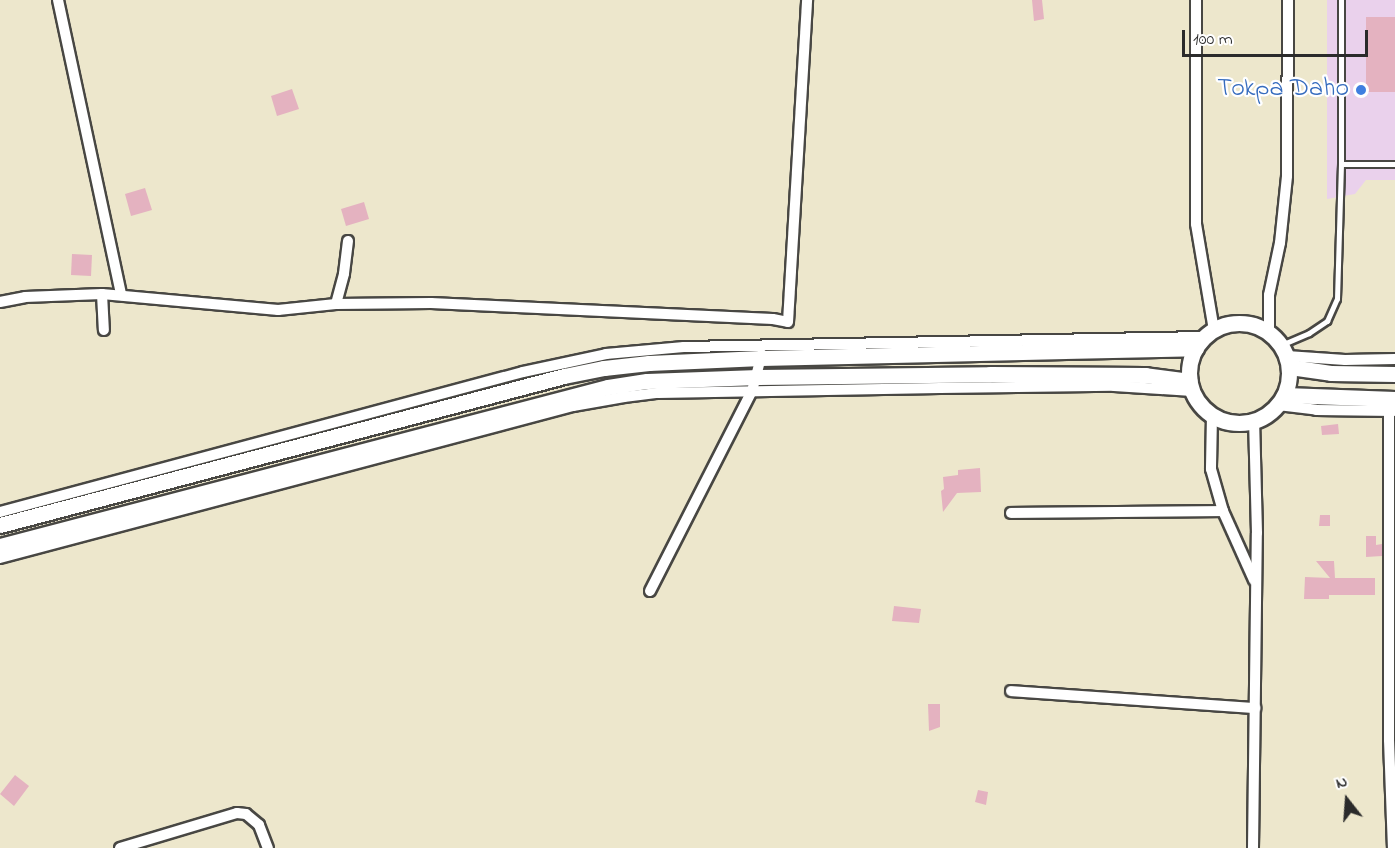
<!DOCTYPE html>
<html>
<head>
<meta charset="utf-8">
<style>
	body { margin:0 }
	#map { position:relative; width:1395px; height:848px; overflow:hidden; background:#ede7cc; font-family:"Indie Flower",sans-serif }
	div>[style] { position:absolute }
	[style*='--x'] { left:calc(var(--x)*1px); top:calc(var(--y)*1px); width:calc(var(--w)*1px); rotate:calc(var(--a)*1deg) }
	.built>* { inset:0; background:#ead1ec }
	.building>* { inset:0; background:#e4b2c0 }
	.roads { filter:drop-shadow(2px 0 #484743) drop-shadow(-2px 0 #484743) drop-shadow(0 2px #484743) drop-shadow(0 -2px #484743) }
	.lane>* { height:5px; margin:-2.5px; padding:0 2.5px; transform-origin:2.5px; border-radius:2.5px; background:#fff }
	.street>* { height:10px; margin:-5px; padding:0 5px; transform-origin:5px; border-radius:5px; background:#fff }
	.secondary>* { height:15px; margin:-7.5px; padding:0 7.5px; transform-origin:7.5px; border-radius:7.5px; background:#fff }
	.secondary>.ring { margin:-7.5px; padding:0; box-sizing:content-box; background:none; border:15px solid #fff; border-radius:50% }
	.dots>* { width:16px; height:16px; translate:-50% -50%; box-sizing:border-box; border:3px solid #fff; border-radius:50% }
	span { translate:-50% -50%; white-space:nowrap; text-align:center; line-height:1.15; -webkit-text-stroke:4.5px #fff; paint-order:stroke }
	.shop-label { font-size:26px; color:#366cbe }
	.right { translate:-100% -50%; text-align:right }
	.north { position:absolute; left:1317px; top:770px; width:60px; height:60px; -webkit-text-stroke:4px #fff; paint-order:stroke; rotate:343deg; font-size:16px; font-weight:700; line-height:24px; text-align:center; color:#2b2b2b }
	.north::after { content:''; display:block; margin:auto; width:21px; height:27px; background:#2b2b2b; clip-path:polygon(50% 0,100% 100%,50% 72%,0 100%) }
	.scale { position:absolute; left:1182px; top:30px; width:186px; height:27px; box-sizing:border-box; border:3px solid #2b2b2b; border-top:0; padding-left:8px; font-size:18px; line-height:21px; white-space:nowrap; color:#2b2b2b; -webkit-text-stroke:4px #fff; paint-order:stroke }
</style>
</head>
<body>
<div id="map">
	<div class="built">
		<i style="clip-path:polygon(1327px 0,1395px 0,1395px 180px,1366px 180px,1355px 194px,1327px 199px)"></i>
	</div>
	<div class="building">
		<i style="clip-path:polygon(1032px 0,1042px 0,1044px 19px,1034px 21px)"></i>
		<i style="clip-path:polygon(1366px 17px,1395px 17px,1395px 92px,1366px 92px)"></i>
		<i style="clip-path:polygon(292px 89px,299px 109px,277px 116px,271px 96px)"></i>
		<i style="clip-path:polygon(145px 188px,152px 210px,131px 216px,125px 194px)"></i>
		<i style="clip-path:polygon(364px 202px,369px 219px,346px 226px,341px 209px)"></i>
		<i style="clip-path:polygon(72px 254px,92px 255px,91px 276px,71px 275px)"></i>
		<i style="clip-path:polygon(1338px 424px,1339px 434px,1322px 435px,1321px 426px)"></i>
		<i style="clip-path:polygon(980px 468px,981px 492px,957px 493px,943px 512px,941px 491px,944px 489px,943px 477px,958px 475px,958px 470px)"></i>
		<i style="clip-path:polygon(1320px 515px,1330px 515px,1330px 526px,1319px 526px)"></i>
		<i style="clip-path:polygon(1366px 536px,1376px 536px,1376px 545px,1382px 544px,1382px 556px,1366px 557px)"></i>
		<i style="clip-path:polygon(1316px 561px,1334px 561px,1335px 578px,1375px 578px,1375px 595px,1329px 595px,1329px 599px,1304px 599px,1305px 577px,1330px 578px)"></i>
		<i style="clip-path:polygon(894px 606px,921px 609px,919px 623px,892px 621px)"></i>
		<i style="clip-path:polygon(928px 704px,940px 704px,940px 727px,929px 731px)"></i>
		<i style="clip-path:polygon(15px 775px,29px 786px,14px 806px,0 794px)"></i>
		<i style="clip-path:polygon(978px 790px,988px 792px,986px 805px,975px 802px)"></i>
	</div>
	<div class="roads">
		<div class="lane">
			<i style="--x:1341;--y:164;--w:164;--a:-90"></i>
			<i style="--x:1281;--y:345;--w:30;--a:-23"></i>
			<i style="--x:1309;--y:333;--w:22;--a:-34"></i>
			<i style="--x:1327;--y:321;--w:24;--a:-66"></i>
			<i style="--x:1337;--y:299;--w:135;--a:-88.3"></i>
			<i style="--x:1341;--y:164;--w:54;--a:0"></i>
		</div>
		<div class="street">
			<i style="--x:58;--y:0;--w:302;--a:77.9"></i>
			<i style="--x:1196;--y:0;--w:224;--a:90"></i>
			<i style="--x:1196;--y:224;--w:108;--a:80.4"></i>
			<i style="--x:348;--y:241;--w:33;--a:97"></i>
			<i style="--x:344;--y:274;--w:31;--a:105"></i>
			<i style="--x:336;--y:304;--w:95;--a:-0.6"></i>
			<i style="--x:431;--y:303;--w:342;--a:2.7"></i>
			<i style="--x:773;--y:319;--w:15;--a:11"></i>
			<i style="--x:788;--y:322;--w:323;--a:-86.6"></i>
			<i style="--x:102;--y:294;--w:36;--a:87"></i>
			<i style="--x:0;--y:302;--w:25;--a:-11"></i>
			<i style="--x:25;--y:297;--w:77;--a:-2.2"></i>
			<i style="--x:102;--y:294;--w:177;--a:5.2"></i>
			<i style="--x:278;--y:310;--w:58;--a:-5.9"></i>
			<i style="--x:1269;--y:333;--w:38;--a:-90"></i>
			<i style="--x:1269;--y:295;--w:53;--a:-78.1"></i>
			<i style="--x:1280;--y:243;--w:67;--a:-84"></i>
			<i style="--x:1287;--y:176;--w:176;--a:-89.7"></i>
			<i style="--x:1287;--y:356;--w:58;--a:3.9"></i>
			<i style="--x:1345;--y:360;--w:50;--a:-1.1"></i>
			<i style="--x:1278;--y:405;--w:38;--a:7"></i>
			<i style="--x:1316;--y:410;--w:78;--a:0.7"></i>
			<i style="--x:1389;--y:411;--w:329;--a:90"></i>
			<i style="--x:1389;--y:740;--w:108;--a:87.9"></i>
			<i style="--x:1212;--y:415;--w:54;--a:91.1"></i>
			<i style="--x:1211;--y:469;--w:44;--a:74.1"></i>
			<i style="--x:1223;--y:511;--w:76;--a:65.8"></i>
			<i style="--x:0;--y:512;--w:541;--a:-14.99"></i>
			<i style="--x:523;--y:372;--w:85;--a:-12.2"></i>
			<i style="--x:606;--y:354;--w:78;--a:-5.1"></i>
			<i style="--x:684;--y:347;--w:520;--a:-1.1"></i>
			<i style="--x:1011;--y:513;--w:212;--a:-0.5"></i>
			<i style="--x:0;--y:558;--w:593;--a:-14.86"></i>
			<i style="--x:573;--y:406;--w:52;--a:-10"></i>
			<i style="--x:624;--y:397;--w:34;--a:-7"></i>
			<i style="--x:658;--y:393;--w:282;--a:-1"></i>
			<i style="--x:940;--y:388;--w:174;--a:-0.7"></i>
			<i style="--x:1114;--y:386;--w:78;--a:3.7"></i>
			<i style="--x:650;--y:591;--w:225;--a:-63"></i>
			<i style="--x:752;--y:391;--w:38;--a:-75"></i>
			<i style="--x:1011;--y:691;--w:245;--a:4"></i>
			<i style="--x:120;--y:848;--w:122;--a:-16.7"></i>
			<i style="--x:237;--y:813;--w:9;--a:6"></i>
			<i style="--x:246;--y:814;--w:17;--a:40"></i>
			<i style="--x:259;--y:825;--w:25;--a:69"></i>
			<i style="--x:1253;--y:848;--w:315;--a:-89.3"></i>
			<i style="--x:1257;--y:533;--w:112;--a:-91.5"></i>
		</div>
		<div class="secondary">
			<i class="ring" style="left:1189px;top:323px;width:85px;height:85px"></i>
			<i style="--x:1290;--y:367;--w:41;--a:8.3"></i>
			<i style="--x:1331;--y:373;--w:64;--a:0.9"></i>
			<i style="--x:1285;--y:395;--w:110;--a:2.1"></i>
			<i style="--x:0;--y:525;--w:583;--a:-14.8"></i>
			<i style="--x:564;--y:376;--w:41;--a:-11.3"></i>
			<i style="--x:604;--y:368;--w:45;--a:-6.3"></i>
			<i style="--x:649;--y:363;--w:112;--a:-2.6"></i>
			<i style="--x:761;--y:358;--w:435;--a:-1.3"></i>
			<i style="--x:0;--y:546;--w:628;--a:-14.66"></i>
			<i style="--x:608;--y:387;--w:39;--a:-9"></i>
			<i style="--x:647;--y:381;--w:111;--a:-2.1"></i>
			<i style="--x:758;--y:377;--w:232;--a:-0.7"></i>
			<i style="--x:990;--y:374;--w:155;--a:0.4"></i>
			<i style="--x:1145;--y:375;--w:45;--a:7.6"></i>
		</div>
	</div>
	<div class="dots">
		<i style="left:1361px;top:90px;background:#3f7fe0"></i>
	</div>
	<div class="shop-label">
		<span class="right" style="left:1349px;top:90px">Tokpa Daho</span>
	</div>
	<div class="north">N</div>
	<div class="scale">100 m</div>
</div>
</body>
</html>
